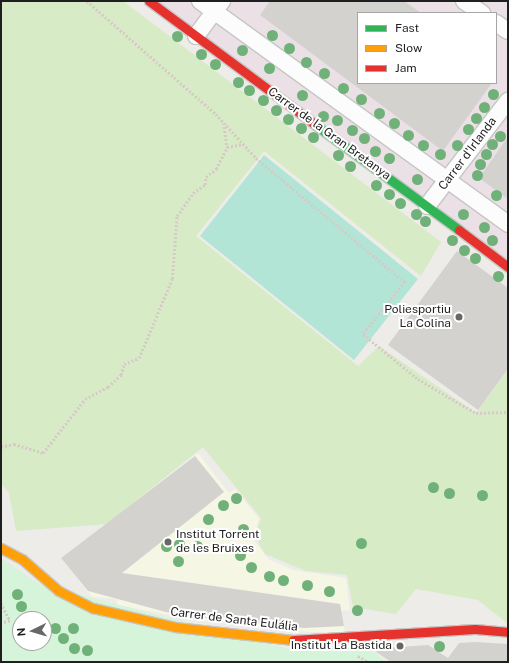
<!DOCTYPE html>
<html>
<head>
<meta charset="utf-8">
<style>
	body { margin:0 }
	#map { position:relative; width:509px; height:663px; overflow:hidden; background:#edece8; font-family:"Public Sans",sans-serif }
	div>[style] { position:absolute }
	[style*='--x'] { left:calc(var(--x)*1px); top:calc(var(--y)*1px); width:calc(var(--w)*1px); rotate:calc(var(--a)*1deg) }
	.industrial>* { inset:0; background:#ebe0e6 }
	.education>* { inset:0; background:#f5f6e3 }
	.grass>* { inset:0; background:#d6ebc6 }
	.park>* { inset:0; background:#d5f4d9 }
	.pitch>* { inset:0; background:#b2e5d5 }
	.building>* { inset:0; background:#d4d2cf }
	.path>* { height:2.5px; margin-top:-1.25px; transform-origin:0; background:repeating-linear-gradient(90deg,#d7cac6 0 2px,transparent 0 4px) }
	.roads { filter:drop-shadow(1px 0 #c6c6c4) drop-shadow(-1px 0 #c6c6c4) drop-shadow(0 1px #c6c6c4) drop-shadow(0 -1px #c6c6c4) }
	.street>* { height:16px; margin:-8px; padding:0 8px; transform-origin:8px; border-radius:8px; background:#fcfcfc }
	.fast>* { height:9px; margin:-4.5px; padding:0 4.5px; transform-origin:4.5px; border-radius:4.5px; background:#30b455 }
	.slow>* { height:9px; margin:-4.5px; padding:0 4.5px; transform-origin:4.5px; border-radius:4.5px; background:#ff9f0a }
	.jam>* { height:9px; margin:-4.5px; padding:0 4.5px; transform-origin:4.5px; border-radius:4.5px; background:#e5322d }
	.trees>* { width:11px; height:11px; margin:-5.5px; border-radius:50%; background:#70b179 }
	.dots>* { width:11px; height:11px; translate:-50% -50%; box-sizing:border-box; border:2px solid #fff; border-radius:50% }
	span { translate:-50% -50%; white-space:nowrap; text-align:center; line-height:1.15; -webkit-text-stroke:4px #fff; paint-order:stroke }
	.street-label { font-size:12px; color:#1f1f1f }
	.poi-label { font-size:12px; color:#1f1f1f }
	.right { translate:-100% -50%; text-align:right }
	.left { translate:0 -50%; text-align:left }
	.frame { position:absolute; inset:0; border:2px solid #1f1f1f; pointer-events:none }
	.legend { position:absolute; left:357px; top:12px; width:140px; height:72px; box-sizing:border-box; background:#fff; border:1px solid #a5a5a5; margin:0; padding:5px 7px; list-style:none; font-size:12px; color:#1f1f1f }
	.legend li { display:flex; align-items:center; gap:8px; height:20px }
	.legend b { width:20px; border:1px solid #a5a5a5 }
	.north { position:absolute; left:12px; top:611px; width:40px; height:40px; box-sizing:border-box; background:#fff; border:1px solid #a5a5a5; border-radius:50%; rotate:265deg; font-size:11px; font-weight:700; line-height:16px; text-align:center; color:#1f1f1f }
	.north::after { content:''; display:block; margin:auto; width:14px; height:18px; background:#676765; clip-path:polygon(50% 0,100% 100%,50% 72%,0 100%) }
</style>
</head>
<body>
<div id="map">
	<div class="industrial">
		<i style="clip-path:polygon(evenodd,152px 1px,508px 1px,508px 267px,152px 1px,358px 13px,496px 13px,496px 83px,358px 83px,358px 13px)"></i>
	</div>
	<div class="education">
		<i style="clip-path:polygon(198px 453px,229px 493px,235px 489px,259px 519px,254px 540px,268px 559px,293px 570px,346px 578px,350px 610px,341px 611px,345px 632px,309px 632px,190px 619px,117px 605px,117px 599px,92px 597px,61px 558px)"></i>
	</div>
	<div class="grass">
		<i style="clip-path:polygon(1px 1px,123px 1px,441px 242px,421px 276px,264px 151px,196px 236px,358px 366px,379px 346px,476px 413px,508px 370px,508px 624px,478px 600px,416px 589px,396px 614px,353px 607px,347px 575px,306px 571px,265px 554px,259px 544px,257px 530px,261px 518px,203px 447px,107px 524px,16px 531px,9px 493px,1px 484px)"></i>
	</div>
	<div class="park">
		<i style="clip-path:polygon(evenodd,1px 558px,39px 584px,285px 648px,368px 648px,387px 662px,1px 662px,1px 558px,20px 619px,44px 619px,44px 643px,20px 643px,20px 619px)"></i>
	</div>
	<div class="pitch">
		<i style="clip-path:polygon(264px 155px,418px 279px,354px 360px,200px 236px)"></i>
	</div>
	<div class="building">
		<i style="clip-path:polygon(270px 1px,404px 1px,421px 13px,358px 13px,358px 83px,492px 83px,443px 151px,260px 15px)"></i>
		<i style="clip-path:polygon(508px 137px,508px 199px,479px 178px)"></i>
		<i style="clip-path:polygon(457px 251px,508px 288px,508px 369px,478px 410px,388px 345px)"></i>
		<i style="clip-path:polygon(195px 456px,224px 492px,122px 573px,340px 604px,344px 626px,304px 628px,177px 615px,88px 591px,61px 558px)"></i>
		<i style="clip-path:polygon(475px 642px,508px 644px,508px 662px,391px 662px,372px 649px,428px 645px,448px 658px,459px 643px)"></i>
	</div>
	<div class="path">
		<i style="--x:87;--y:1;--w:171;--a:41.2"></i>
		<i style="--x:216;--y:114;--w:59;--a:47.7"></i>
		<i style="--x:256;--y:158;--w:194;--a:39.8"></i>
		<i style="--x:405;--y:282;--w:67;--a:128.9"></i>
		<i style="--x:363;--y:334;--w:71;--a:39.3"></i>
		<i style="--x:418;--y:379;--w:67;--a:30.4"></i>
		<i style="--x:476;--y:413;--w:32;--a:-2"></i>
		<i style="--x:224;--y:123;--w:24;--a:83"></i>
		<i style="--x:1;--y:447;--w:13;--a:-13"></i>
		<i style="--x:14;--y:444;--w:30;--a:17"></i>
		<i style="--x:43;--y:453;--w:68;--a:-52.1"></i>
		<i style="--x:85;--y:399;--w:26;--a:-28"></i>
		<i style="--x:108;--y:387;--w:18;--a:-43"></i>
		<i style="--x:121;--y:375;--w:11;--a:-75"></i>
		<i style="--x:124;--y:364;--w:16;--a:-22"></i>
		<i style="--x:139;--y:358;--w:86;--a:-67.3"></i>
		<i style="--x:172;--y:279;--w:63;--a:-85.5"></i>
		<i style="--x:177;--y:216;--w:28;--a:-55"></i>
		<i style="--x:193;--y:193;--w:14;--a:-34"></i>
		<i style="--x:205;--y:185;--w:8;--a:-83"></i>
		<i style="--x:206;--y:177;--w:13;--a:-39"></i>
		<i style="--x:216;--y:169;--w:25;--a:-63"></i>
		<i style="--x:227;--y:147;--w:16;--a:-11"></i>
		<i style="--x:1;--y:603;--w:20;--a:63"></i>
		<i style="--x:10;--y:621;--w:9;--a:167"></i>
		<i style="--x:358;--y:656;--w:12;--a:31"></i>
	</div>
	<div class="roads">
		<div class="street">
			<i style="--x:200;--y:1;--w:380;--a:35.9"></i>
			<i style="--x:464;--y:1;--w:22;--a:34"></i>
			<i style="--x:496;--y:23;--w:14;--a:34"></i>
			<i style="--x:196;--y:36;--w:44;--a:-53.4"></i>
			<i style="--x:427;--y:206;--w:133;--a:-52.4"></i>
		</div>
		<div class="fast">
			<i style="--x:313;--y:123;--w:181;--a:36.2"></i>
		</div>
		<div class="slow">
			<i style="--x:1;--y:548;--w:24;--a:28"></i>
			<i style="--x:22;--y:559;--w:49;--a:40.9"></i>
			<i style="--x:59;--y:591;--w:38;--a:27"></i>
			<i style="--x:93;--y:608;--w:84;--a:13"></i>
			<i style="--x:175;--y:627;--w:119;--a:6.3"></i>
		</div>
		<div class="jam">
			<i style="--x:149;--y:1;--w:204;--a:36.6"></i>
			<i style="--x:459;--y:230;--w:61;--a:37.1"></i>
			<i style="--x:293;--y:640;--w:182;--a:-3.5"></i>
			<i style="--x:475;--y:629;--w:33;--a:5"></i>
		</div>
	</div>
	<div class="trees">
		<i style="left:272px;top:35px"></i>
		<i style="left:177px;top:36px"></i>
		<i style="left:289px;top:48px"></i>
		<i style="left:242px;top:50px"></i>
		<i style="left:201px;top:54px"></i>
		<i style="left:306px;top:62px"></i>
		<i style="left:215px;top:64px"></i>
		<i style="left:269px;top:68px"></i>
		<i style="left:324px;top:73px"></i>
		<i style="left:238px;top:82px"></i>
		<i style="left:343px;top:88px"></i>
		<i style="left:249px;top:90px"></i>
		<i style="left:493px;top:94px"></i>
		<i style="left:302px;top:95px"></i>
		<i style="left:361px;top:99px"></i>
		<i style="left:263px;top:100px"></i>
		<i style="left:484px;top:107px"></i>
		<i style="left:276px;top:110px"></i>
		<i style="left:379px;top:113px"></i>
		<i style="left:323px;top:116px"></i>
		<i style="left:476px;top:118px"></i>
		<i style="left:288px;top:119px"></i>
		<i style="left:337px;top:120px"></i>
		<i style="left:394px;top:123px"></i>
		<i style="left:301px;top:128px"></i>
		<i style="left:468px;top:129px"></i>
		<i style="left:352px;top:130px"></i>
		<i style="left:408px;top:135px"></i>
		<i style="left:500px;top:136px"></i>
		<i style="left:313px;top:137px"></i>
		<i style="left:364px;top:138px"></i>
		<i style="left:492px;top:144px"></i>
		<i style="left:423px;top:145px"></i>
		<i style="left:457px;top:145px"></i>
		<i style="left:375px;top:151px"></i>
		<i style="left:440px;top:154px"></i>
		<i style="left:486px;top:154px"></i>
		<i style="left:338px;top:155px"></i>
		<i style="left:389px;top:158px"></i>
		<i style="left:480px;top:164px"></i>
		<i style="left:350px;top:166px"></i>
		<i style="left:477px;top:175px"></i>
		<i style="left:417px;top:179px"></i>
		<i style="left:376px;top:185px"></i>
		<i style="left:389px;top:194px"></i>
		<i style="left:496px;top:195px"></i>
		<i style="left:400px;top:203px"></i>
		<i style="left:416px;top:214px"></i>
		<i style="left:463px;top:214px"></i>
		<i style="left:425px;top:221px"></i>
		<i style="left:484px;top:227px"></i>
		<i style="left:452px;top:240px"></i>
		<i style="left:492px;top:240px"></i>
		<i style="left:464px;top:250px"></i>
		<i style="left:475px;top:258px"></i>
		<i style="left:498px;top:276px"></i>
		<i style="left:433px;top:487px"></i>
		<i style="left:449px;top:493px"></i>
		<i style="left:482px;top:495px"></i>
		<i style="left:236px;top:498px"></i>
		<i style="left:223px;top:505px"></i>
		<i style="left:208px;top:519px"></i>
		<i style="left:243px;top:529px"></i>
		<i style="left:361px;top:543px"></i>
		<i style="left:179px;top:544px"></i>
		<i style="left:166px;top:546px"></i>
		<i style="left:197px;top:546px"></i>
		<i style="left:240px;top:555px"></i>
		<i style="left:178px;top:561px"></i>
		<i style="left:251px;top:567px"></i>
		<i style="left:269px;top:576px"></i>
		<i style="left:283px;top:580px"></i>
		<i style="left:307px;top:585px"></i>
		<i style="left:329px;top:591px"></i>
		<i style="left:17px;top:594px"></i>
		<i style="left:21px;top:606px"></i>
		<i style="left:357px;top:610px"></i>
		<i style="left:55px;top:628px"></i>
		<i style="left:73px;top:628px"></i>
		<i style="left:63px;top:638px"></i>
		<i style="left:439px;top:646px"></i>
		<i style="left:74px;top:648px"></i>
		<i style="left:87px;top:650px"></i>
	</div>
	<div class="dots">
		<i style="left:459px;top:317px;background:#676765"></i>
		<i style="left:168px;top:542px;background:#676765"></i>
		<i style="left:400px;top:646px;background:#676765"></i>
	</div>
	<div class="street-label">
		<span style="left:329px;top:134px;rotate:36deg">Carrer de la Gran Bretanya</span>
		<span style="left:468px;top:154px;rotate:-53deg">Carrer d'Irlanda</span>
		<span style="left:234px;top:620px;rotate:7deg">Carrer de Santa Eulália</span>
	</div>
	<div class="poi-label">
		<span class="right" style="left:451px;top:317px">Poliesportiu<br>La Colina</span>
		<span class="left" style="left:176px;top:542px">Institut Torrent<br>de les Bruixes</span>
		<span class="right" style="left:392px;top:646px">Institut La Bastida</span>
	</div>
	<div class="frame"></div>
	<ul class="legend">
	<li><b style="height:5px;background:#30b455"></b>Fast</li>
	<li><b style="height:5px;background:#ff9f0a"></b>Slow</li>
	<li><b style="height:5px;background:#e5322d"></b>Jam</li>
	</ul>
	<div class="north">N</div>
</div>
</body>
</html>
